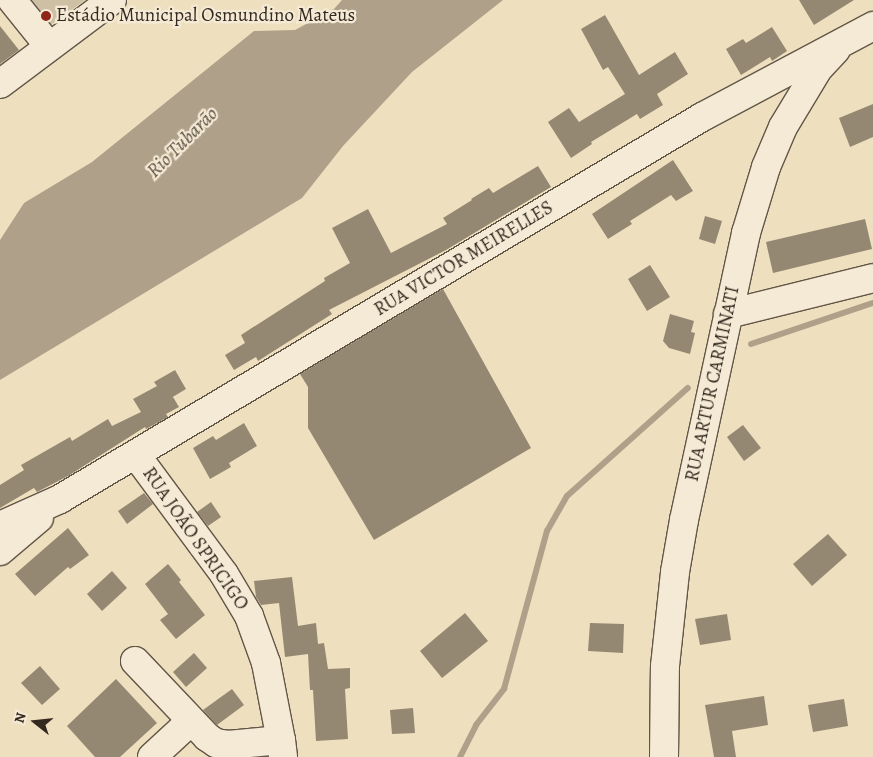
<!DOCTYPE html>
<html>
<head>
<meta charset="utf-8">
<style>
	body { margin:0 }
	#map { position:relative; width:873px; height:757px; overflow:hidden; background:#eedfbf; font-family:Alegreya,serif }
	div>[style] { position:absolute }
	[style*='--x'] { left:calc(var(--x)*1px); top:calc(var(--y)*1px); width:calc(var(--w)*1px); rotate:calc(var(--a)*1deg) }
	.green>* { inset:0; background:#cec0a4 }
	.water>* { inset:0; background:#afa189 }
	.stream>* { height:6px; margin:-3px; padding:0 3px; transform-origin:3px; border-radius:3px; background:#afa189 }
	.building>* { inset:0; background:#958872 }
	.roads { filter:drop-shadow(1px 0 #625647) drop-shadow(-1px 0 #625647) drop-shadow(0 1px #625647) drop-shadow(0 -1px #625647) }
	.minor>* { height:28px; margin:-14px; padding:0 14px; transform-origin:14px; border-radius:14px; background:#f4ead5 }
	.dots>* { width:14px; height:14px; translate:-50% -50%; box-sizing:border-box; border:2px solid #f4ead5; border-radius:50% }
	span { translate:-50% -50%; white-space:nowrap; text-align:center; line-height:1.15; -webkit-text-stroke:4.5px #f4ead5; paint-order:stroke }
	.poi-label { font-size:19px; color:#34291f }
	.left { translate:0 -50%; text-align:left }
	.street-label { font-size:19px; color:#34291f }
	.water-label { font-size:20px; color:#594d3f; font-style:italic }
	.north { position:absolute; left:10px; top:697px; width:50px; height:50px; -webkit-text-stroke:4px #f4ead5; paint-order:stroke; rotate:286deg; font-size:14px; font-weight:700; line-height:20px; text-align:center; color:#34291f }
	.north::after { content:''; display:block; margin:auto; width:18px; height:22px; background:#34291f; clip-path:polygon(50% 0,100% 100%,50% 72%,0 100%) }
</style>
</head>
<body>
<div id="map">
	<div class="green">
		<i style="clip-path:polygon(18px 0,85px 0,41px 32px)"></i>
	</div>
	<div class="water">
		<i style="clip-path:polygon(342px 0,503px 0,412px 72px,343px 146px,302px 198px,0 380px,0 240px,24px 203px,92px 162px,254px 31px,295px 30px,334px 9px)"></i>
	</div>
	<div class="stream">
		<i style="--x:751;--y:344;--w:129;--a:-18.6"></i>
		<i style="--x:460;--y:757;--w:36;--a:-63"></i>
		<i style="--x:476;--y:725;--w:46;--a:-52.1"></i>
		<i style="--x:504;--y:689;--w:164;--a:-74.8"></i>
		<i style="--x:547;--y:531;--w:40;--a:-60.3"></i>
		<i style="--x:567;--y:496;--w:162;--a:-41.8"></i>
	</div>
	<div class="building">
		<i style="clip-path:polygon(799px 0,854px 0,814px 25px)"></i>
		<i style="clip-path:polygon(605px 15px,639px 75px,675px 52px,688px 74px,657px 94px,663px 105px,640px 119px,637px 114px,591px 142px,592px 144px,571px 158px,548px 122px,569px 108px,579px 122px,625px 94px,608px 67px,603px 70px,581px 29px)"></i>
		<i style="clip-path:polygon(0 26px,19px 50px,0 64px)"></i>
		<i style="clip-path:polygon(772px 27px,787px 51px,772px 61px,770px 57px,741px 75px,726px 49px,743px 39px,746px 43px)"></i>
		<i style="clip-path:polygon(873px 104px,873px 137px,850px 147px,839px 118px)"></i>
		<i style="clip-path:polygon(673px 160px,693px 191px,676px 201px,671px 195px,630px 221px,632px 224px,608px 239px,592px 214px)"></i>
		<i style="clip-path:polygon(538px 166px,551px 187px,446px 250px,329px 310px,332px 314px,258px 361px,256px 357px,234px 370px,225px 355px,245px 343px,241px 335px,325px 281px,324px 278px,350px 263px,332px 228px,368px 209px,391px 253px,447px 224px,443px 218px,472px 200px,471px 199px,489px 188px,493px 193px)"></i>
		<i style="clip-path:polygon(705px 216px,722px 221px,715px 244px,699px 239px)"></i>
		<i style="clip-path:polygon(865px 219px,872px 249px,773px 273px,766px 242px)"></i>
		<i style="clip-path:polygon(650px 265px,670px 297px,647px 311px,628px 279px)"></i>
		<i style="clip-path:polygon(443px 289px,531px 448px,374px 540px,308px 428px,308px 387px,300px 374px)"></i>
		<i style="clip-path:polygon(670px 314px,694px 321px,691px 332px,695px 333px,690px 354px,669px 348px,663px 341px)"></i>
		<i style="clip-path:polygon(175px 370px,186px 389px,171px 398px,173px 397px,179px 407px,166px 414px,168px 417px,146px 429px,145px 427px,68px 476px,37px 492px,34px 488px,0 508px,0 485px,24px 470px,21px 465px,70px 437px,72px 441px,108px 419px,112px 426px,141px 412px,133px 399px,157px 386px,154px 382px)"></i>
		<i style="clip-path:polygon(244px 423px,257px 446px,229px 463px,231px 467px,210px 479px,193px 448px,213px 436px,216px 440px)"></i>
		<i style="clip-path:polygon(743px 425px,761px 448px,744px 461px,727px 437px)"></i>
		<i style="clip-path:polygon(144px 493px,153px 504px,127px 524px,118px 511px)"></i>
		<i style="clip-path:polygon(211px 502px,221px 517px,208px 526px,197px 512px)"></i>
		<i style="clip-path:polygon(68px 528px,89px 555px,70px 569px,68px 567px,35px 596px,15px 574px)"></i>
		<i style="clip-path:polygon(828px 534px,847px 555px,812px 586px,793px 564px)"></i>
		<i style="clip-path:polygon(168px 564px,181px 580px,179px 582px,205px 615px,176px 639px,160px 620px,168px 614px,145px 584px)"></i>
		<i style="clip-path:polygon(112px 571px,127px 588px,102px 611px,87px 594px)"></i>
		<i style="clip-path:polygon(292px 577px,298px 626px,316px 623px,318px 644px,324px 643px,328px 669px,350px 668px,350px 688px,345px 689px,348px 739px,316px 741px,313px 690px,310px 690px,308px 654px,285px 657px,279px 603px,261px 605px,256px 597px,254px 581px)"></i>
		<i style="clip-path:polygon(465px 613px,488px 641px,442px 678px,420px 651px)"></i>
		<i style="clip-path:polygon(727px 614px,731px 640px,700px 645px,695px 619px)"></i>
		<i style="clip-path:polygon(590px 623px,624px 624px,623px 653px,588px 651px)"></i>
		<i style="clip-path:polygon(194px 653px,207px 668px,186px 687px,173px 672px)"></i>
		<i style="clip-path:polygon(40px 666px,60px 689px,42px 705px,21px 683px)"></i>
		<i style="clip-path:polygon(116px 679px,157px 723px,120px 757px,95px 757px,67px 726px)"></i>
		<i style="clip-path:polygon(232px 689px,244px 705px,217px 725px,203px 710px)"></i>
		<i style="clip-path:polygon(764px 696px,768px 725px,732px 731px,736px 757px,714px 757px,705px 705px)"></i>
		<i style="clip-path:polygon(844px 699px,848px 726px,813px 732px,808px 705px)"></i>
		<i style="clip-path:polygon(413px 708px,415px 733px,392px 734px,390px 710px)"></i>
	</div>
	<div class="roads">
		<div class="minor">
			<i style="--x:12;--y:0;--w:59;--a:51.2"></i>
			<i style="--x:0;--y:84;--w:140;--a:-36.9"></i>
			<i style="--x:728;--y:314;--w:149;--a:-13.9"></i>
			<i style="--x:136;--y:455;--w:148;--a:53.5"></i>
			<i style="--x:224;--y:574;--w:49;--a:59.2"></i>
			<i style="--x:249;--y:616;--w:50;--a:70.1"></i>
			<i style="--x:266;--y:663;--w:78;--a:79"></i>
			<i style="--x:0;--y:526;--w:66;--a:-24.2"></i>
			<i style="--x:60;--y:499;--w:747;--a:-30.75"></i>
			<i style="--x:702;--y:117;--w:194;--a:-28"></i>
			<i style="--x:0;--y:551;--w:51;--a:-40.2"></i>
			<i style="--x:135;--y:661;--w:105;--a:46.5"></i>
			<i style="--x:207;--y:737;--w:11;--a:34"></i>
			<i style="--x:216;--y:743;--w:12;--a:9"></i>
			<i style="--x:228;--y:745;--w:53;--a:-5.4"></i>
			<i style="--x:281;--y:740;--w:17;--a:83"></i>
			<i style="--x:152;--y:757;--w:53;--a:-42.7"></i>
			<i style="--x:664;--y:757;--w:91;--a:-89.4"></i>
			<i style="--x:665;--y:666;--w:95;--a:-83.9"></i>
			<i style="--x:675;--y:572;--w:53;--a:-80.2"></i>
			<i style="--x:684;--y:520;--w:294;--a:-77.8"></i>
			<i style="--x:746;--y:233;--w:69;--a:-73.1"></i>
			<i style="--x:766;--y:167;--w:43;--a:-67"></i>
			<i style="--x:783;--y:127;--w:68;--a:-58.9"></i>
			<i style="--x:818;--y:69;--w:26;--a:-47"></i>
		</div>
	</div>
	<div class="dots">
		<i style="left:46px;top:16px;background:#8f2418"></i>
	</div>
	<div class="poi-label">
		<span class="left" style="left:56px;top:16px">Estádio Municipal Osmundino Mateus</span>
	</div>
	<div class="street-label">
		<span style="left:464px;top:259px;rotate:-31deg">RUA VICTOR MEIRELLES</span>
		<span style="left:713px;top:384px;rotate:-78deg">RUA ARTUR CARMINATI</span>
		<span style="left:195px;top:539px;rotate:55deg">RUA JOÃO SPRICIGO</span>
	</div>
	<div class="water-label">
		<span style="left:182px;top:142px;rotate:-45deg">Rio Tubarão</span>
	</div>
	<div class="north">N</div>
</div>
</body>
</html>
